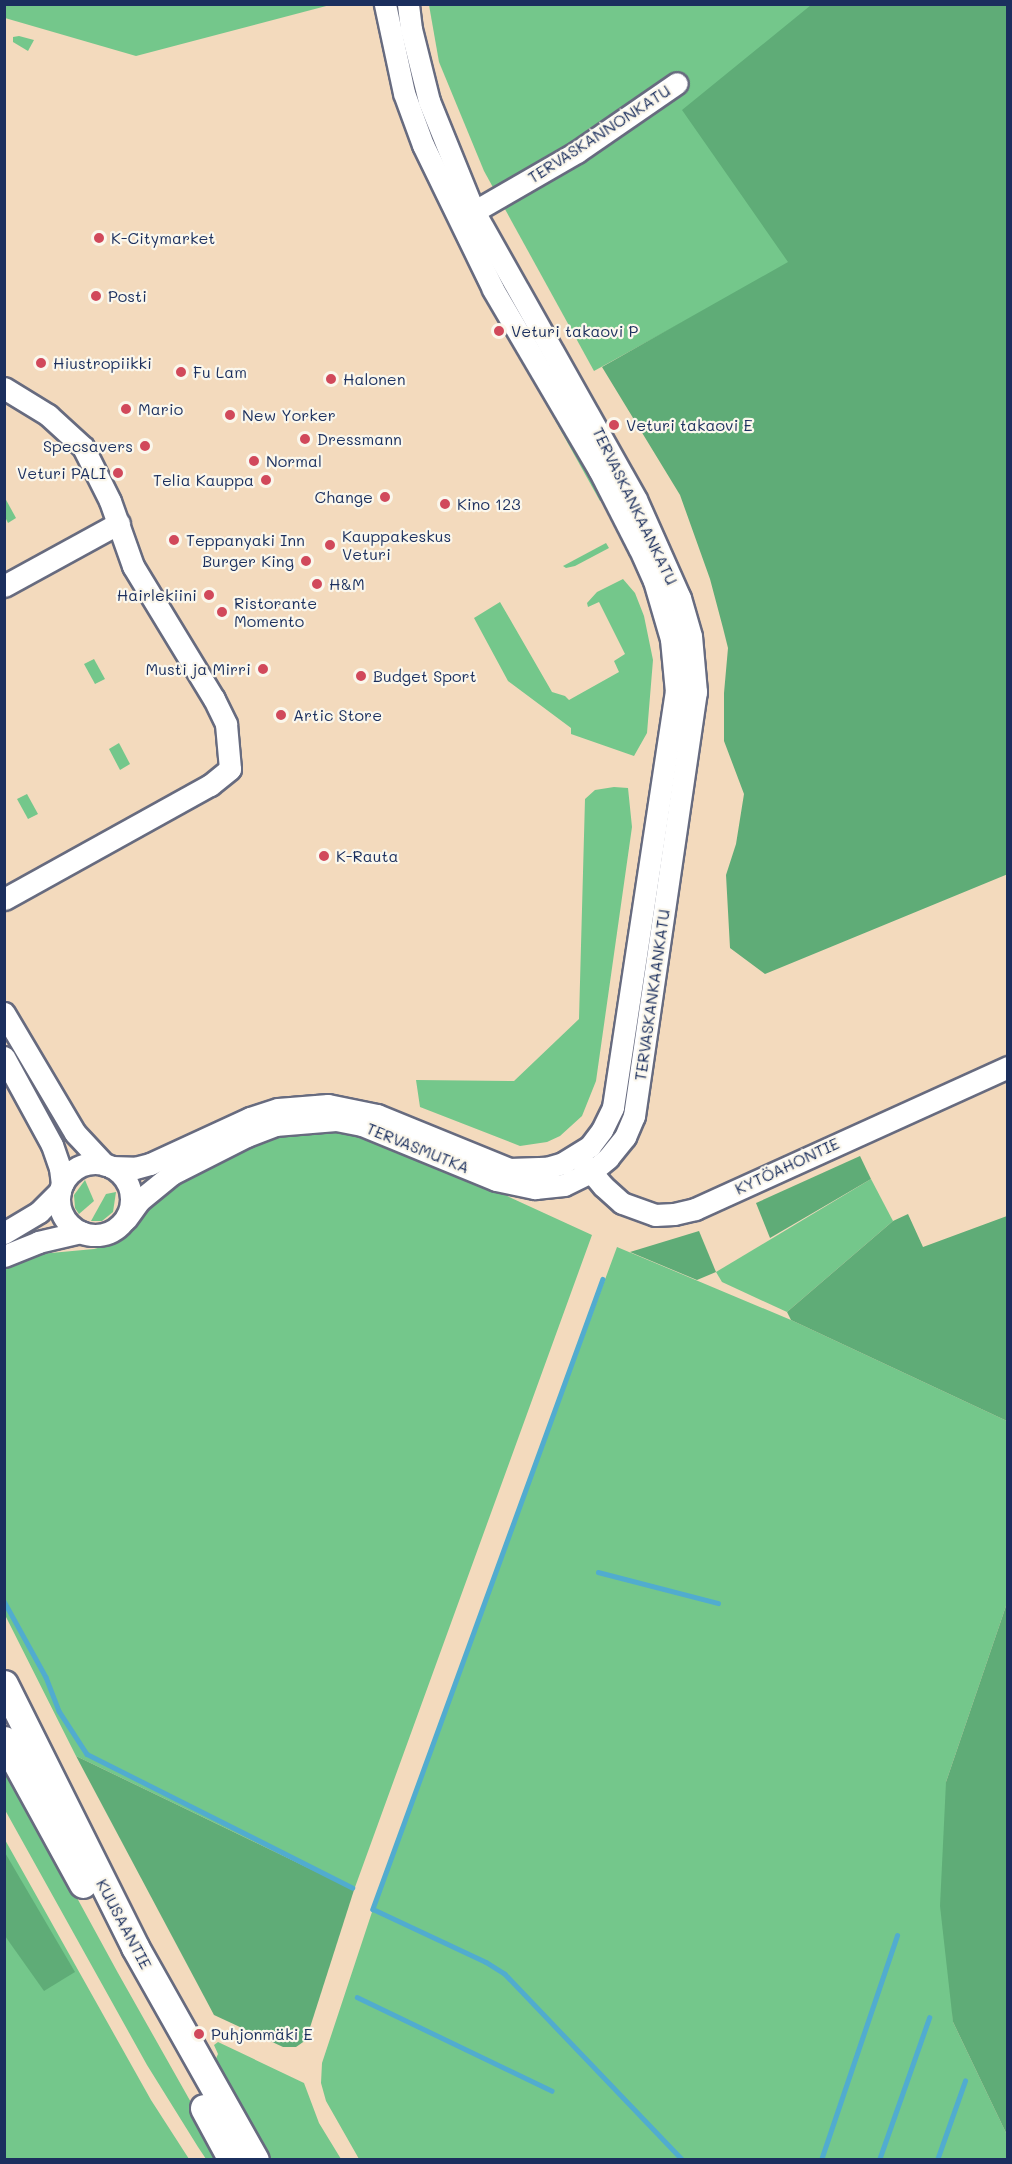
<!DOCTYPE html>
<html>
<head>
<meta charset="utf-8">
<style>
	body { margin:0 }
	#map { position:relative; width:1012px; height:2164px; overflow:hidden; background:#f3dabd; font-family:Mali,sans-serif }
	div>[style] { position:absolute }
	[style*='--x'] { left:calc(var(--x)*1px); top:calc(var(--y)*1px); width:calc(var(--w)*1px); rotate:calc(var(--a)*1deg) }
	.green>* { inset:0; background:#74c78b }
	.forest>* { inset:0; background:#5fac77 }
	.stream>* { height:4.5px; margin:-2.25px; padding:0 2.25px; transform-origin:2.25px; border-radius:2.25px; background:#51accf }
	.roads { filter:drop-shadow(2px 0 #676b7f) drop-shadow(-2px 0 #676b7f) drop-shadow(0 2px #676b7f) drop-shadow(0 -2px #676b7f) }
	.minor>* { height:21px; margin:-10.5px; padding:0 10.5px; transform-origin:10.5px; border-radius:10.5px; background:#fff }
	.minor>.ring { margin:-10.5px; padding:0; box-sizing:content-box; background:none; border:21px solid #fff; border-radius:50% }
	.major>* { height:27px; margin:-13.5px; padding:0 13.5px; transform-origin:13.5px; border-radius:13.5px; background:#fff }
	.dots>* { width:16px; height:16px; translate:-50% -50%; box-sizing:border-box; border:3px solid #fbf7ec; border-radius:50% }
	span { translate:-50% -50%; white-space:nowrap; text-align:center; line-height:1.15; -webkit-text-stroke:4.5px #fbf7ec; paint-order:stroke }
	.street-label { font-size:16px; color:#1b2f5e }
	.poi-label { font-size:16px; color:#1b2f5e }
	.left { translate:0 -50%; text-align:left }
	.right { translate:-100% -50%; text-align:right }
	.frame { position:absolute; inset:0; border:6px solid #1b2f5e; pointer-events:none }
</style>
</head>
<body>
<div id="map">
	<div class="green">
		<i style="clip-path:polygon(4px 5px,5px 4px,330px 5px,136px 56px,5px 18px)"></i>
		<i style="clip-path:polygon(429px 5px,814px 5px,792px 262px,594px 371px,484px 171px,439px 62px)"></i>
		<i style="clip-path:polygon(19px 36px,34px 40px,28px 51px,13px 42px,13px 37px)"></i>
		<i style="clip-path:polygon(550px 401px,604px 499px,600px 501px,546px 404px)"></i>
		<i style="clip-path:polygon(5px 498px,16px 518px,8px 523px,5px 517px)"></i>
		<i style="clip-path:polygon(606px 543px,609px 548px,575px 566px,566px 568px,563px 566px)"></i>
		<i style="clip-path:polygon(623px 579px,635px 593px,644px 616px,653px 660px,647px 733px,634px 756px,571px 734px,571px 728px,508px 681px,474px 618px,500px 602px,552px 692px,565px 696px,569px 700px,619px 672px,614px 661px,625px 654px,599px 602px,588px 607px,587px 603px,597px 592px)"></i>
		<i style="clip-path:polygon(94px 659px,105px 679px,95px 684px,84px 664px)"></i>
		<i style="clip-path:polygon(119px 743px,130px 764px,120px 770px,109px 749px)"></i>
		<i style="clip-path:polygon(614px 787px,628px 788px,632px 827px,596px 1081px,582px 1116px,560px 1136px,547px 1142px,520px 1146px,420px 1107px,416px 1080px,514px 1081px,579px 1019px,585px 799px,595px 790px)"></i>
		<i style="clip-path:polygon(27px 794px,38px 814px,28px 819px,17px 799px)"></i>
		<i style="clip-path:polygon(341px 1129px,383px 1139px,592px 1235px,354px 1890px,76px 1756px,5px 1615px,5px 1268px,40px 1254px,94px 1249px,120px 1242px,129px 1235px,147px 1207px,162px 1192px,221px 1155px,288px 1131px)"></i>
		<i style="clip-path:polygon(871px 1179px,893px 1221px,787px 1312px,722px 1282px,716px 1272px)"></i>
		<i style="clip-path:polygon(85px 1180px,94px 1201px,79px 1214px,75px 1208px,74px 1195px)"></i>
		<i style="clip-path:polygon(116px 1192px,113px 1212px,102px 1221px,91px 1221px,106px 1194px)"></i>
		<i style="clip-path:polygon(617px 1247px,791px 1320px,1007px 1421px,1007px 1603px,946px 1782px,953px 2022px,1007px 2135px,1007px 2159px,359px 2159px,326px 2101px,321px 2083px,322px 2063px,373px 1909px)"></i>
		<i style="clip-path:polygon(4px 1764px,118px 1973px,223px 2159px,206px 2159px,198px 2147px,147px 2065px,5px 1810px)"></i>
		<i style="clip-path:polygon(4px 1838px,151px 2100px,189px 2159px,5px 2159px)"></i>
		<i style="clip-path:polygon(218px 2042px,304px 2083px,319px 2123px,341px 2159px,268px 2159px,214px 2063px,218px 2054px,214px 2045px)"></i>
	</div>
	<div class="forest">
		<i style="clip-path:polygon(811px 5px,1007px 5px,1008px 874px,765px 974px,730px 948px,726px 875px,736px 844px,744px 794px,724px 741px,724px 693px,728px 648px,723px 628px,710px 579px,680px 495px,602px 367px,788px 262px,682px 110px)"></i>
		<i style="clip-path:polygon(860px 1156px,871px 1179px,770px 1238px,756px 1203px)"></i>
		<i style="clip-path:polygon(908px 1214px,923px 1247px,1007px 1216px,1007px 1421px,791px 1320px,787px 1312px,893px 1221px)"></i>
		<i style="clip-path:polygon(699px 1231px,716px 1272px,697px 1280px,630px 1252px)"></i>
		<i style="clip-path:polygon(1007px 1603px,1008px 2135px,1007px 2135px,953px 2022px,940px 1906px,946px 1782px)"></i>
		<i style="clip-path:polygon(76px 1756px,354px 1890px,306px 2040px,296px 2047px,283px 2047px,214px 2015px)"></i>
		<i style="clip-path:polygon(4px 1851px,75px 1972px,44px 1991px,5px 1936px)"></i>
	</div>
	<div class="stream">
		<i style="--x:603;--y:1279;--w:671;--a:110.06"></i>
		<i style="--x:373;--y:1909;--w:125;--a:25.1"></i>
		<i style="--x:486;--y:1962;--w:22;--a:32"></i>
		<i style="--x:505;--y:1974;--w:257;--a:46.3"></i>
		<i style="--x:598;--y:1572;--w:124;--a:14.5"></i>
		<i style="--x:4;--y:1601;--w:87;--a:61.1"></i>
		<i style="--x:46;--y:1677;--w:36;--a:69"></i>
		<i style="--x:59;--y:1711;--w:51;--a:56.9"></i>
		<i style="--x:87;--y:1754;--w:297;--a:26.7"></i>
		<i style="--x:357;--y:1997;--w:216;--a:25.7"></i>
		<i style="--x:821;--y:2160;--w:237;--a:-71.3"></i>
		<i style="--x:879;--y:2160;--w:151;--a:-70.6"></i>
		<i style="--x:937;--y:2160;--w:84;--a:-70.5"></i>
	</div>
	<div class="roads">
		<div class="minor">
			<i style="--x:461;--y:219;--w:134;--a:-30"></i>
			<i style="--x:577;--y:152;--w:121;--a:-34.6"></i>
			<i style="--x:4;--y:388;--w:52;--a:31.5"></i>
			<i style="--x:48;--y:415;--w:47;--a:42.4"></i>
			<i style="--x:83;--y:447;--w:60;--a:63.4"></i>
			<i style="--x:110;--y:501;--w:69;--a:70.5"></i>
			<i style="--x:133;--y:566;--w:156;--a:58.7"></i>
			<i style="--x:214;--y:699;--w:28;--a:64"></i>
			<i style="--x:226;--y:724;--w:45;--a:84.9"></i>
			<i style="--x:230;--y:769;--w:26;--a:141"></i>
			<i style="--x:210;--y:785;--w:235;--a:151"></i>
			<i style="--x:4;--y:586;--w:131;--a:-28.7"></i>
			<i style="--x:4;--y:1013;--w:139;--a:59.4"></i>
			<i style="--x:75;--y:1133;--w:44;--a:46.8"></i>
			<i style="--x:4;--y:1057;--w:100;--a:61.4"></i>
			<i style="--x:52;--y:1145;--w:24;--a:71"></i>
			<i style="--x:60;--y:1168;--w:17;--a:83"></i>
			<i style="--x:582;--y:1161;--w:33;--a:50"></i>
			<i style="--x:603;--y:1186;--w:25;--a:42"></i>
			<i style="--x:622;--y:1203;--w:35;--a:20"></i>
			<i style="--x:655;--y:1215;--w:19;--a:-3"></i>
			<i style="--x:674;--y:1214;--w:22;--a:-13"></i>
			<i style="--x:695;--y:1209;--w:344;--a:-24.4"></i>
			<i class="ring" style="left:59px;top:1163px;width:51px;height:51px"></i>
			<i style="--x:111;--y:1167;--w:24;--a:2"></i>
			<i style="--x:135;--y:1168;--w:16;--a:-15"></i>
			<i style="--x:150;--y:1164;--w:110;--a:-24.7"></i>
			<i style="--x:250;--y:1118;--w:29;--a:-18"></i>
			<i style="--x:278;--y:1109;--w:50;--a:-4.6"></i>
			<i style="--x:328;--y:1105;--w:50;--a:11.5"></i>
			<i style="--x:377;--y:1115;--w:143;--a:22.2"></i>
			<i style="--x:509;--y:1169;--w:37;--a:-2"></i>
			<i style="--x:546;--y:1168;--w:18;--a:-16"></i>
			<i style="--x:563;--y:1163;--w:32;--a:-32"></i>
			<i style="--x:590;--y:1146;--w:20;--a:-53"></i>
			<i style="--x:602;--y:1130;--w:25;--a:-64"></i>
			<i style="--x:613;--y:1107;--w:420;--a:-81.4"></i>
			<i style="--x:676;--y:692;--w:53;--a:-95.4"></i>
			<i style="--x:671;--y:639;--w:60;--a:-106.3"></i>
			<i style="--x:654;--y:581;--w:36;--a:-114"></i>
			<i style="--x:639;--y:548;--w:88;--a:-117.1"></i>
			<i style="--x:599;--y:470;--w:210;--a:-120.4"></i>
			<i style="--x:493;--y:289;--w:160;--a:-115.9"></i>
			<i style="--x:423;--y:145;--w:55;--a:-110.1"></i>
			<i style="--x:404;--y:93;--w:91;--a:-102.1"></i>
			<i style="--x:126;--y:1219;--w:24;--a:-54"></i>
			<i style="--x:140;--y:1200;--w:41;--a:-39.1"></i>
			<i style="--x:172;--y:1174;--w:84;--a:-26.9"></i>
			<i style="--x:247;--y:1136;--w:30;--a:-21"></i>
			<i style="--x:275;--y:1125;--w:61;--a:-4.7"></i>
			<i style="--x:336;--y:1120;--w:26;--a:11"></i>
			<i style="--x:362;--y:1125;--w:145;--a:22.3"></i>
			<i style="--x:496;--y:1180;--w:40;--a:12"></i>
			<i style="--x:535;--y:1188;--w:29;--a:-6"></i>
			<i style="--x:564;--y:1185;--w:30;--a:-26"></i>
			<i style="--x:591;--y:1172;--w:22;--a:-39"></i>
			<i style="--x:608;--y:1158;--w:27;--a:-51"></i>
			<i style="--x:625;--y:1137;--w:23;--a:-67"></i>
			<i style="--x:634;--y:1116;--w:429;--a:-81.7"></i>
			<i style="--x:696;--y:692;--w:56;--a:-95.1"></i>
			<i style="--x:691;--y:636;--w:40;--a:-106"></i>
			<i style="--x:680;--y:598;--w:108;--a:-114"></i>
			<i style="--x:636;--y:499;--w:330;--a:-119.4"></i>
			<i style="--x:474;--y:212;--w:120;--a:-112.1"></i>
			<i style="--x:429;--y:101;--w:74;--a:-104"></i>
			<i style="--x:411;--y:29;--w:25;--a:-97"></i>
			<i style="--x:4;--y:1233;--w:41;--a:-31"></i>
			<i style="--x:39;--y:1212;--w:30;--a:-45"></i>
			<i style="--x:4;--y:1256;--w:37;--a:-22"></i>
			<i style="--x:38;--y:1242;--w:44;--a:-13.1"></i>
		</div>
		<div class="major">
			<i style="--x:4;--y:1684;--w:294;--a:63.5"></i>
			<i style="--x:135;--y:1947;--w:244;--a:60.6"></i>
			<i style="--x:4;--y:1740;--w:164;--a:61.3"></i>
			<i style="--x:204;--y:2108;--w:59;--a:61.7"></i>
		</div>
	</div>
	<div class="dots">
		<i style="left:99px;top:238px;background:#d1495b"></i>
		<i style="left:96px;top:296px;background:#d1495b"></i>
		<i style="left:499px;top:331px;background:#d1495b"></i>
		<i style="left:41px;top:363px;background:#d1495b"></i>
		<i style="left:181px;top:372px;background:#d1495b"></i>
		<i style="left:331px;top:379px;background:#d1495b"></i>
		<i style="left:126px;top:409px;background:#d1495b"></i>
		<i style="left:230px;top:415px;background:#d1495b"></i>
		<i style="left:614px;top:425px;background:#d1495b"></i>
		<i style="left:305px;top:439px;background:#d1495b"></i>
		<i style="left:145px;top:446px;background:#d1495b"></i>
		<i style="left:254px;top:461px;background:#d1495b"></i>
		<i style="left:118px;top:473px;background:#d1495b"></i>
		<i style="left:266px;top:480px;background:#d1495b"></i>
		<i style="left:385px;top:497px;background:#d1495b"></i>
		<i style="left:445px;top:504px;background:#d1495b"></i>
		<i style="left:174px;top:540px;background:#d1495b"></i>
		<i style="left:330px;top:545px;background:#d1495b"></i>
		<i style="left:306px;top:561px;background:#d1495b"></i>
		<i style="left:317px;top:584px;background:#d1495b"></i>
		<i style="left:209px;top:595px;background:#d1495b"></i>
		<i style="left:222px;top:612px;background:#d1495b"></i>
		<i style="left:263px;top:669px;background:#d1495b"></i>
		<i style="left:361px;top:676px;background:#d1495b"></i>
		<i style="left:281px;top:715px;background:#d1495b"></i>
		<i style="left:324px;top:856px;background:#d1495b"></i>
		<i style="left:199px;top:2034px;background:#d1495b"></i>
	</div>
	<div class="street-label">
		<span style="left:599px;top:134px;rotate:-33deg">TERVASKANNONKATU</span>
		<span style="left:635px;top:506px;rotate:64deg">TERVASKANKAANKATU</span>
		<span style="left:652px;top:995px;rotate:-82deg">TERVASKANKAANKATU</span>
		<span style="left:418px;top:1148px;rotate:22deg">TERVASMUTKA</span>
		<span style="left:787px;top:1166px;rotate:-25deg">KYTÖAHONTIE</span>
		<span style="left:124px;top:1924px;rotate:62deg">KUUSAANTIE</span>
	</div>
	<div class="poi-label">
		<span class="left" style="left:111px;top:238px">K-Citymarket</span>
		<span class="left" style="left:108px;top:296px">Posti</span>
		<span class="left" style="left:511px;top:331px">Veturi takaovi P</span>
		<span class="left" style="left:53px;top:363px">Hiustropiikki</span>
		<span class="left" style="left:193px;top:372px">Fu Lam</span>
		<span class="left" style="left:343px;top:379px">Halonen</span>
		<span class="left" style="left:138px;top:409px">Mario</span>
		<span class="left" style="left:242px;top:415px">New Yorker</span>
		<span class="left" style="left:626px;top:425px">Veturi takaovi E</span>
		<span class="left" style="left:317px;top:439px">Dressmann</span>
		<span class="right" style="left:133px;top:446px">Specsavers</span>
		<span class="left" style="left:266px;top:461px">Normal</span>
		<span class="right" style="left:106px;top:473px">Veturi PALI</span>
		<span class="right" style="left:254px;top:480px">Telia Kauppa</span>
		<span class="right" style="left:373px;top:497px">Change</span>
		<span class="left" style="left:457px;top:504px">Kino 123</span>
		<span class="left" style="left:342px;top:545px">Kauppakeskus<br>Veturi</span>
		<span class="left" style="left:186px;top:540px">Teppanyaki Inn</span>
		<span class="right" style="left:294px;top:561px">Burger King</span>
		<span class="left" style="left:329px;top:584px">H&amp;M</span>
		<span class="right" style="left:197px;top:595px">Hairlekiini</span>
		<span class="left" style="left:234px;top:612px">Ristorante<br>Momento</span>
		<span class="right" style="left:251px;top:669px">Musti ja Mirri</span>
		<span class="left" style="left:373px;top:676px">Budget Sport</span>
		<span class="left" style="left:293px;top:715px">Artic Store</span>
		<span class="left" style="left:336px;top:856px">K-Rauta</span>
		<span class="left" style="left:211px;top:2034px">Puhjonmäki E</span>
	</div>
	<div class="frame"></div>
</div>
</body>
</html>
